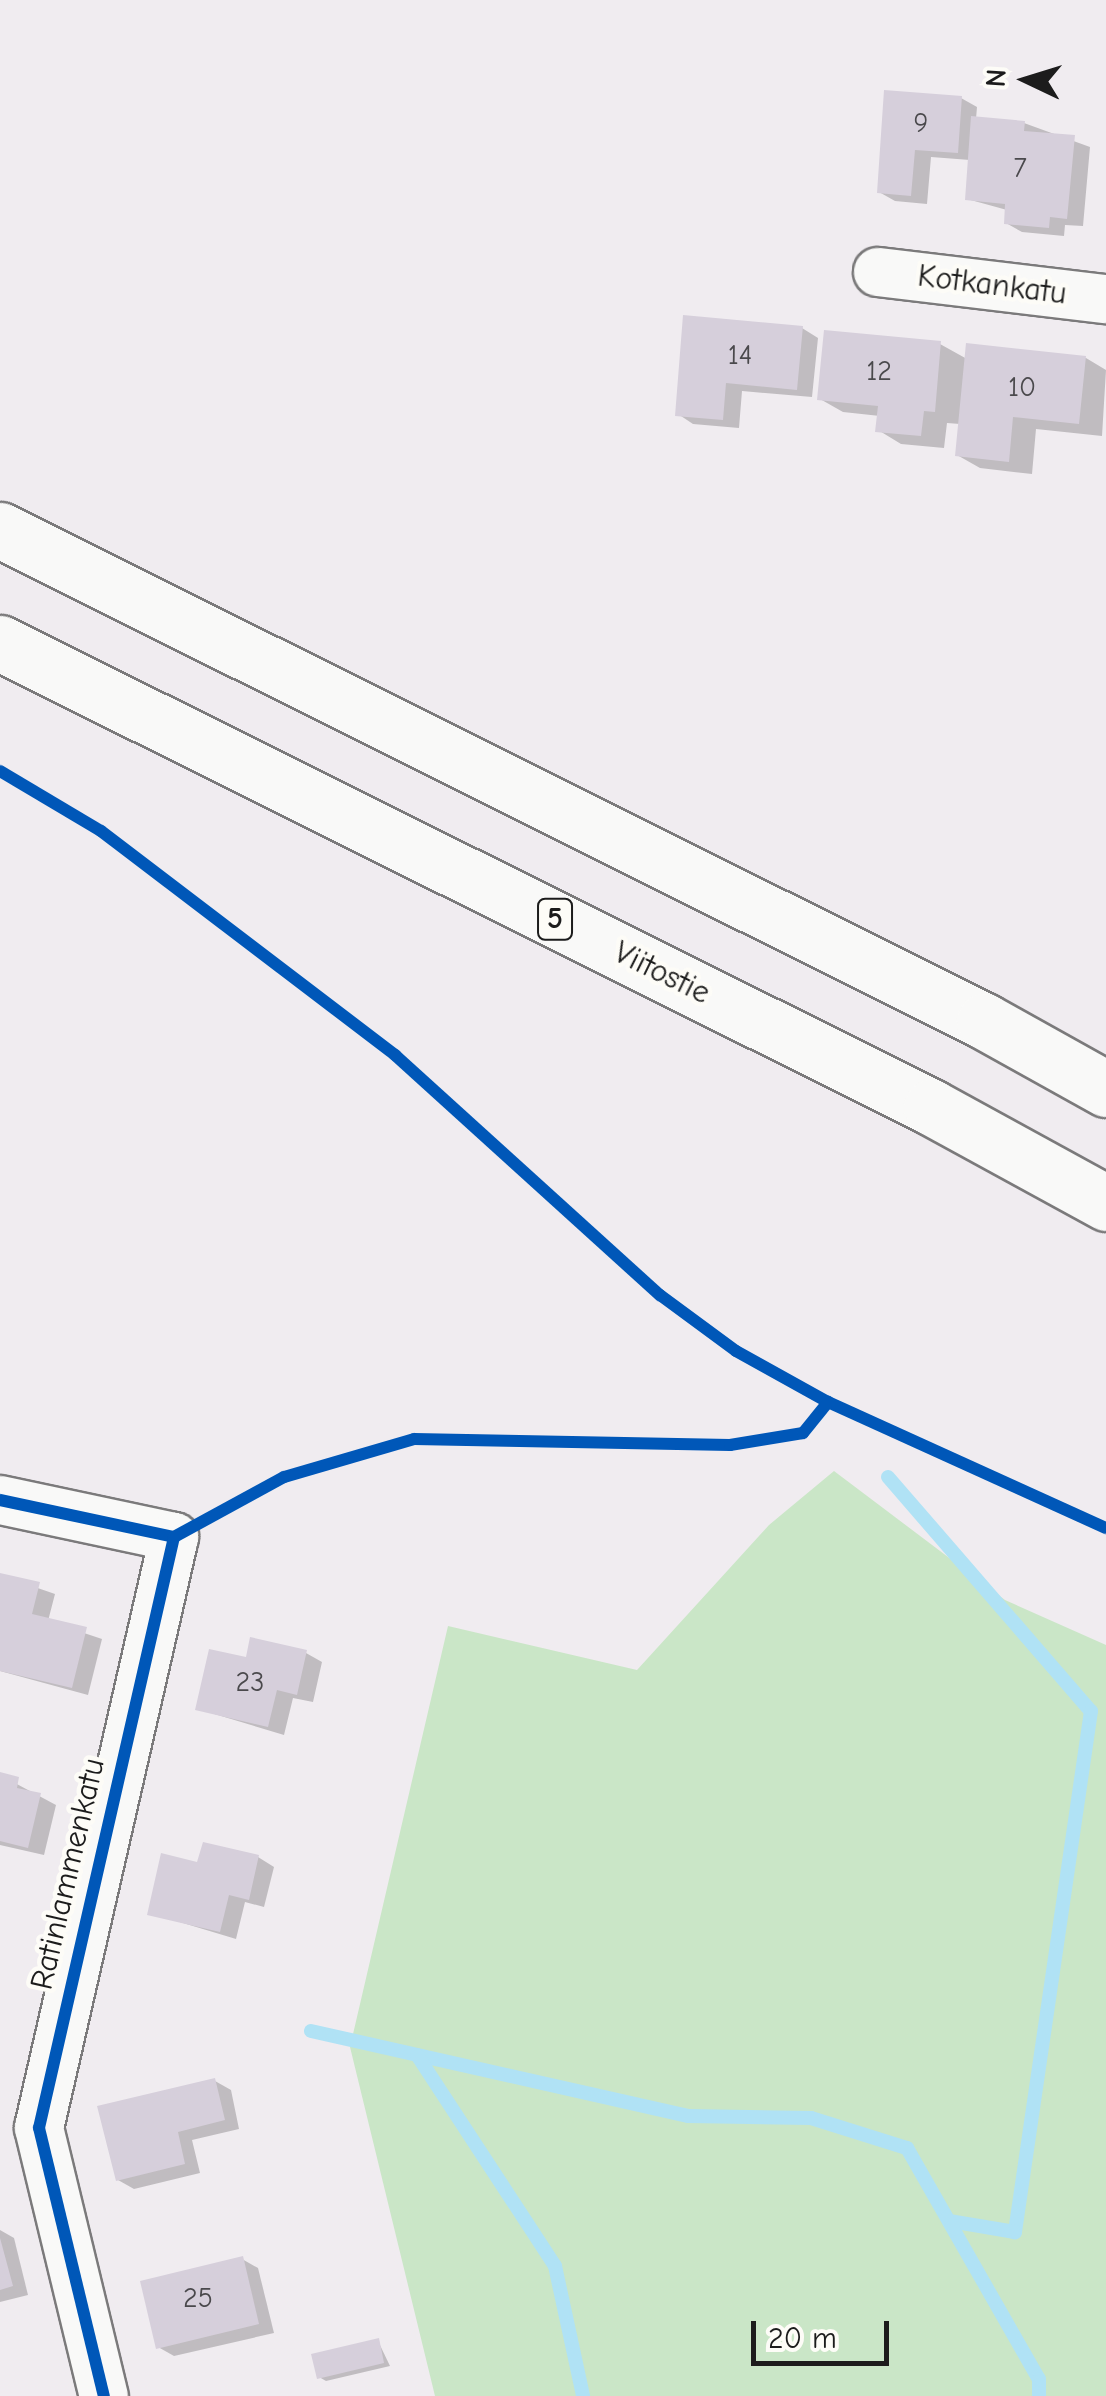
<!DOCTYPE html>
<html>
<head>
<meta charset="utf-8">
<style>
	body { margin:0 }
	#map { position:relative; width:1106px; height:2396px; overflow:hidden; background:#f0ecf0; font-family:"Comic Neue",sans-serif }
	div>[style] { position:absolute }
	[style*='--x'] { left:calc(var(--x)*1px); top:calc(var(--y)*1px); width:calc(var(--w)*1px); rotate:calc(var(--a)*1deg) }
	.green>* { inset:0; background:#cae6c7 }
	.shadow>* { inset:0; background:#0003 }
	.stream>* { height:14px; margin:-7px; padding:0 7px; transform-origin:7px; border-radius:7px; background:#b0e2f5 }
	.building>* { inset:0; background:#d6cfdb }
	.roads { filter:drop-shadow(2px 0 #7b7a7b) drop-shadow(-2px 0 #7b7a7b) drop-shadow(0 2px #7b7a7b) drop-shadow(0 -2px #7b7a7b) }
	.minor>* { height:48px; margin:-24px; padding:0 24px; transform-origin:24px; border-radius:24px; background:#f9f9f8 }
	.trunk>* { height:55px; margin:-27.5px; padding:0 27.5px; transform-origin:27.5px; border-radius:27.5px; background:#f9f9f8 }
	.cycleway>* { height:12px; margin:-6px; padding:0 6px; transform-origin:6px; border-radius:6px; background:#0057b8 }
	span { translate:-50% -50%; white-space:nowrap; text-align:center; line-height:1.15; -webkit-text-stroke:9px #fdfcf7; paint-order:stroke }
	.number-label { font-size:28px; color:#4a494c }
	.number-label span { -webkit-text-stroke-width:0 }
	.shield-label span { padding:2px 8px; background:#fdfcf7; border:2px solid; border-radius:8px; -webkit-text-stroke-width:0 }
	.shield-label { font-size:30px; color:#1c1c1c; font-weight:700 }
	.street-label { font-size:32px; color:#1c1c1c }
	.north { position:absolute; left:976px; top:30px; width:100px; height:100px; -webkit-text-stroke:8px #fdfcf7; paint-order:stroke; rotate:274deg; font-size:28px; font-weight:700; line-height:40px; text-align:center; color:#1c1c1c }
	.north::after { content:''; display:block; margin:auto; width:35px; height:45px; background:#1c1c1c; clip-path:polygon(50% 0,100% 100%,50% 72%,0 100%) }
	.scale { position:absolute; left:751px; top:2321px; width:138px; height:45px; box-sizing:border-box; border:5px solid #1c1c1c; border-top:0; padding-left:12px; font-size:30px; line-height:35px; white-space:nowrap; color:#1c1c1c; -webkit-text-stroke:8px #fdfcf7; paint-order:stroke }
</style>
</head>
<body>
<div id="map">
	<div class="green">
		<i style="clip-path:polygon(834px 1471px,1005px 1600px,1106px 1645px,1106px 2396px,435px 2396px,350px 2047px,448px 1626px,637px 1670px,769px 1525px)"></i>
	</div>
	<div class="shadow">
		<i style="clip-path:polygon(886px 92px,961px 98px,977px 107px,976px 119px,1024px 123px,1090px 147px,1083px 226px,1065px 225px,1064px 236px,1022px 232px,1006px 223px,1007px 210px,967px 199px,970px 160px,931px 157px,927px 204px,895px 201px,879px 192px)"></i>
		<i style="clip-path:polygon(802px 328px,818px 338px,812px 397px,742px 391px,739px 428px,693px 424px,678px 414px)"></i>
		<i style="clip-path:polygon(940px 344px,967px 359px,1086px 358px,1106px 370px,1102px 436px,1036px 429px,1032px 474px,980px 468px,957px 455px,960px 424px,947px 423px,944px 448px,901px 444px,878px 430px,880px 416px,843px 412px,820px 399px)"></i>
		<i style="clip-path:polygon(0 1575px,55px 1594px,48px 1621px,102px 1639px,88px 1695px,0 1671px)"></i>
		<i style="clip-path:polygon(306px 1653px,322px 1662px,313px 1702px,293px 1698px,284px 1735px,198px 1709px,247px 1661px)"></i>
		<i style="clip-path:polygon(0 1775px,56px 1805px,44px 1855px,0 1845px)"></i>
		<i style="clip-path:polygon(258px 1857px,274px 1867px,264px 1907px,245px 1902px,236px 1939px,150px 1913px,199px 1865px)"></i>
		<i style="clip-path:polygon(215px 2081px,231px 2090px,239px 2129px,192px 2140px,200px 2173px,134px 2189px,118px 2180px)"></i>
		<i style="clip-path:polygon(0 2230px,14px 2238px,28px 2295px,0 2302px)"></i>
		<i style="clip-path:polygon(242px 2259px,258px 2268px,274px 2333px,174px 2356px,158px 2347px)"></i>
		<i style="clip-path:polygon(378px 2341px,390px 2366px,326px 2381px,319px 2377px)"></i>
	</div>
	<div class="stream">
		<i style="--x:888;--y:1477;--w:310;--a:49.1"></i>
		<i style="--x:1091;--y:1711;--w:527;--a:98.3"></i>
		<i style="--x:1015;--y:2232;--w:67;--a:-170.5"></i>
		<i style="--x:311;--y:2031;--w:386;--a:12.7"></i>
		<i style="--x:688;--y:2116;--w:123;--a:0.9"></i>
		<i style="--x:811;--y:2118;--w:101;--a:17.4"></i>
		<i style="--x:907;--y:2148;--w:266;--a:60.3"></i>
		<i style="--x:1039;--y:2379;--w:17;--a:90"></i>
		<i style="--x:417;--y:2055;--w:252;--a:56.8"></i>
		<i style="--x:555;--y:2266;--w:133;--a:77.8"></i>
	</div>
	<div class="building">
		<i style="clip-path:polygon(884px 90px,962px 96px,958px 153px,915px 150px,911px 196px,877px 193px)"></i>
		<i style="clip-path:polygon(971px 116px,1025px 121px,1024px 131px,1075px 135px,1067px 219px,1050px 217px,1049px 228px,1004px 224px,1005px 204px,965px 200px)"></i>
		<i style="clip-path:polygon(683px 315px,803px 326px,797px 390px,726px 383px,723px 420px,675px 416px)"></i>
		<i style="clip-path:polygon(824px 330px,941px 341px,935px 412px,924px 411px,921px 436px,875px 432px,878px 406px,817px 400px)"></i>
		<i style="clip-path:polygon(966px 343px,1086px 356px,1079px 424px,1013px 417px,1009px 462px,955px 456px)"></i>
		<i style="clip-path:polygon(0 1573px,40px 1582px,32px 1614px,87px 1627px,72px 1688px,0 1671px)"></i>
		<i style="clip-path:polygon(250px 1637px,307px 1650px,297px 1695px,277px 1690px,268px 1727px,195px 1710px,209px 1649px,246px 1657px)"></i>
		<i style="clip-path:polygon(0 1772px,19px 1777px,17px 1788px,41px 1793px,28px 1848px,0 1841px)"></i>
		<i style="clip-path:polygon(203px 1842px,259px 1855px,249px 1900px,229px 1895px,220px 1932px,147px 1915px,161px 1853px,197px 1862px)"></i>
		<i style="clip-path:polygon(215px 2078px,225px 2120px,178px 2132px,185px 2164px,116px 2181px,97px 2106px)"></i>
		<i style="clip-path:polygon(0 2238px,13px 2286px,0 2290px)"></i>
		<i style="clip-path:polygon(243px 2256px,259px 2324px,156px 2349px,140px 2281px)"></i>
		<i style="clip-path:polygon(379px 2338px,384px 2363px,317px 2379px,311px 2354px)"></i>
	</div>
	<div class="roads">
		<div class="minor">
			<i style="--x:878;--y:272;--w:230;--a:6.8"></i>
			<i style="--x:0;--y:1500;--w:178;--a:12"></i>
			<i style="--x:174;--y:1537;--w:606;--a:102.87"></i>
			<i style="--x:39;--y:2128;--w:276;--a:76.4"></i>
		</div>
		<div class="trunk">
			<i style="--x:0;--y:530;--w:1100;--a:26.52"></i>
			<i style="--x:984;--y:1021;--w:140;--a:29.1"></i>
			<i style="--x:0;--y:643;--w:1040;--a:26.49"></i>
			<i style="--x:931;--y:1107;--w:200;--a:28.7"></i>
		</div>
	</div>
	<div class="cycleway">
		<i style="--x:0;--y:771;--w:117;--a:30.7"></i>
		<i style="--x:101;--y:831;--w:370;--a:37.3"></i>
		<i style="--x:395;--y:1055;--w:358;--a:42.2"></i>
		<i style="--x:660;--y:1295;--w:94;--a:36.4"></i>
		<i style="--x:736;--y:1351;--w:105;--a:29"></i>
		<i style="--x:828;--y:1402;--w:305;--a:24.4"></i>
		<i style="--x:0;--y:1500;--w:178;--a:12"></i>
		<i style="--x:174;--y:1537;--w:606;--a:102.87"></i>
		<i style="--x:39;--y:2128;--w:276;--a:76.4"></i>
		<i style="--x:174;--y:1537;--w:125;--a:-28.6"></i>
		<i style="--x:284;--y:1477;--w:135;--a:-16.3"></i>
		<i style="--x:414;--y:1439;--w:316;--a:1.1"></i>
		<i style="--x:730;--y:1445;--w:74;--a:-9.3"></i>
		<i style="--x:803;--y:1433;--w:40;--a:-51"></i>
	</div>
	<div class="number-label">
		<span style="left:921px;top:123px">9</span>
		<span style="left:1020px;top:168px">7</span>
		<span style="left:740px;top:355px">14</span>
		<span style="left:879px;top:371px">12</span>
		<span style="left:1022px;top:387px">10</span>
		<span style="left:250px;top:1682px">23</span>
		<span style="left:198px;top:2298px">25</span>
	</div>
	<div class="shield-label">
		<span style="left:555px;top:919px">5</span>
	</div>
	<div class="street-label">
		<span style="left:992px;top:285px;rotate:7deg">Kotkankatu</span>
		<span style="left:662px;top:973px;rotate:26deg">Viitostie</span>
		<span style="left:68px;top:1874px;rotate:-77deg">Ratinlammenkatu</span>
	</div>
	<div class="north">N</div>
	<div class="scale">20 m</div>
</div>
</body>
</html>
